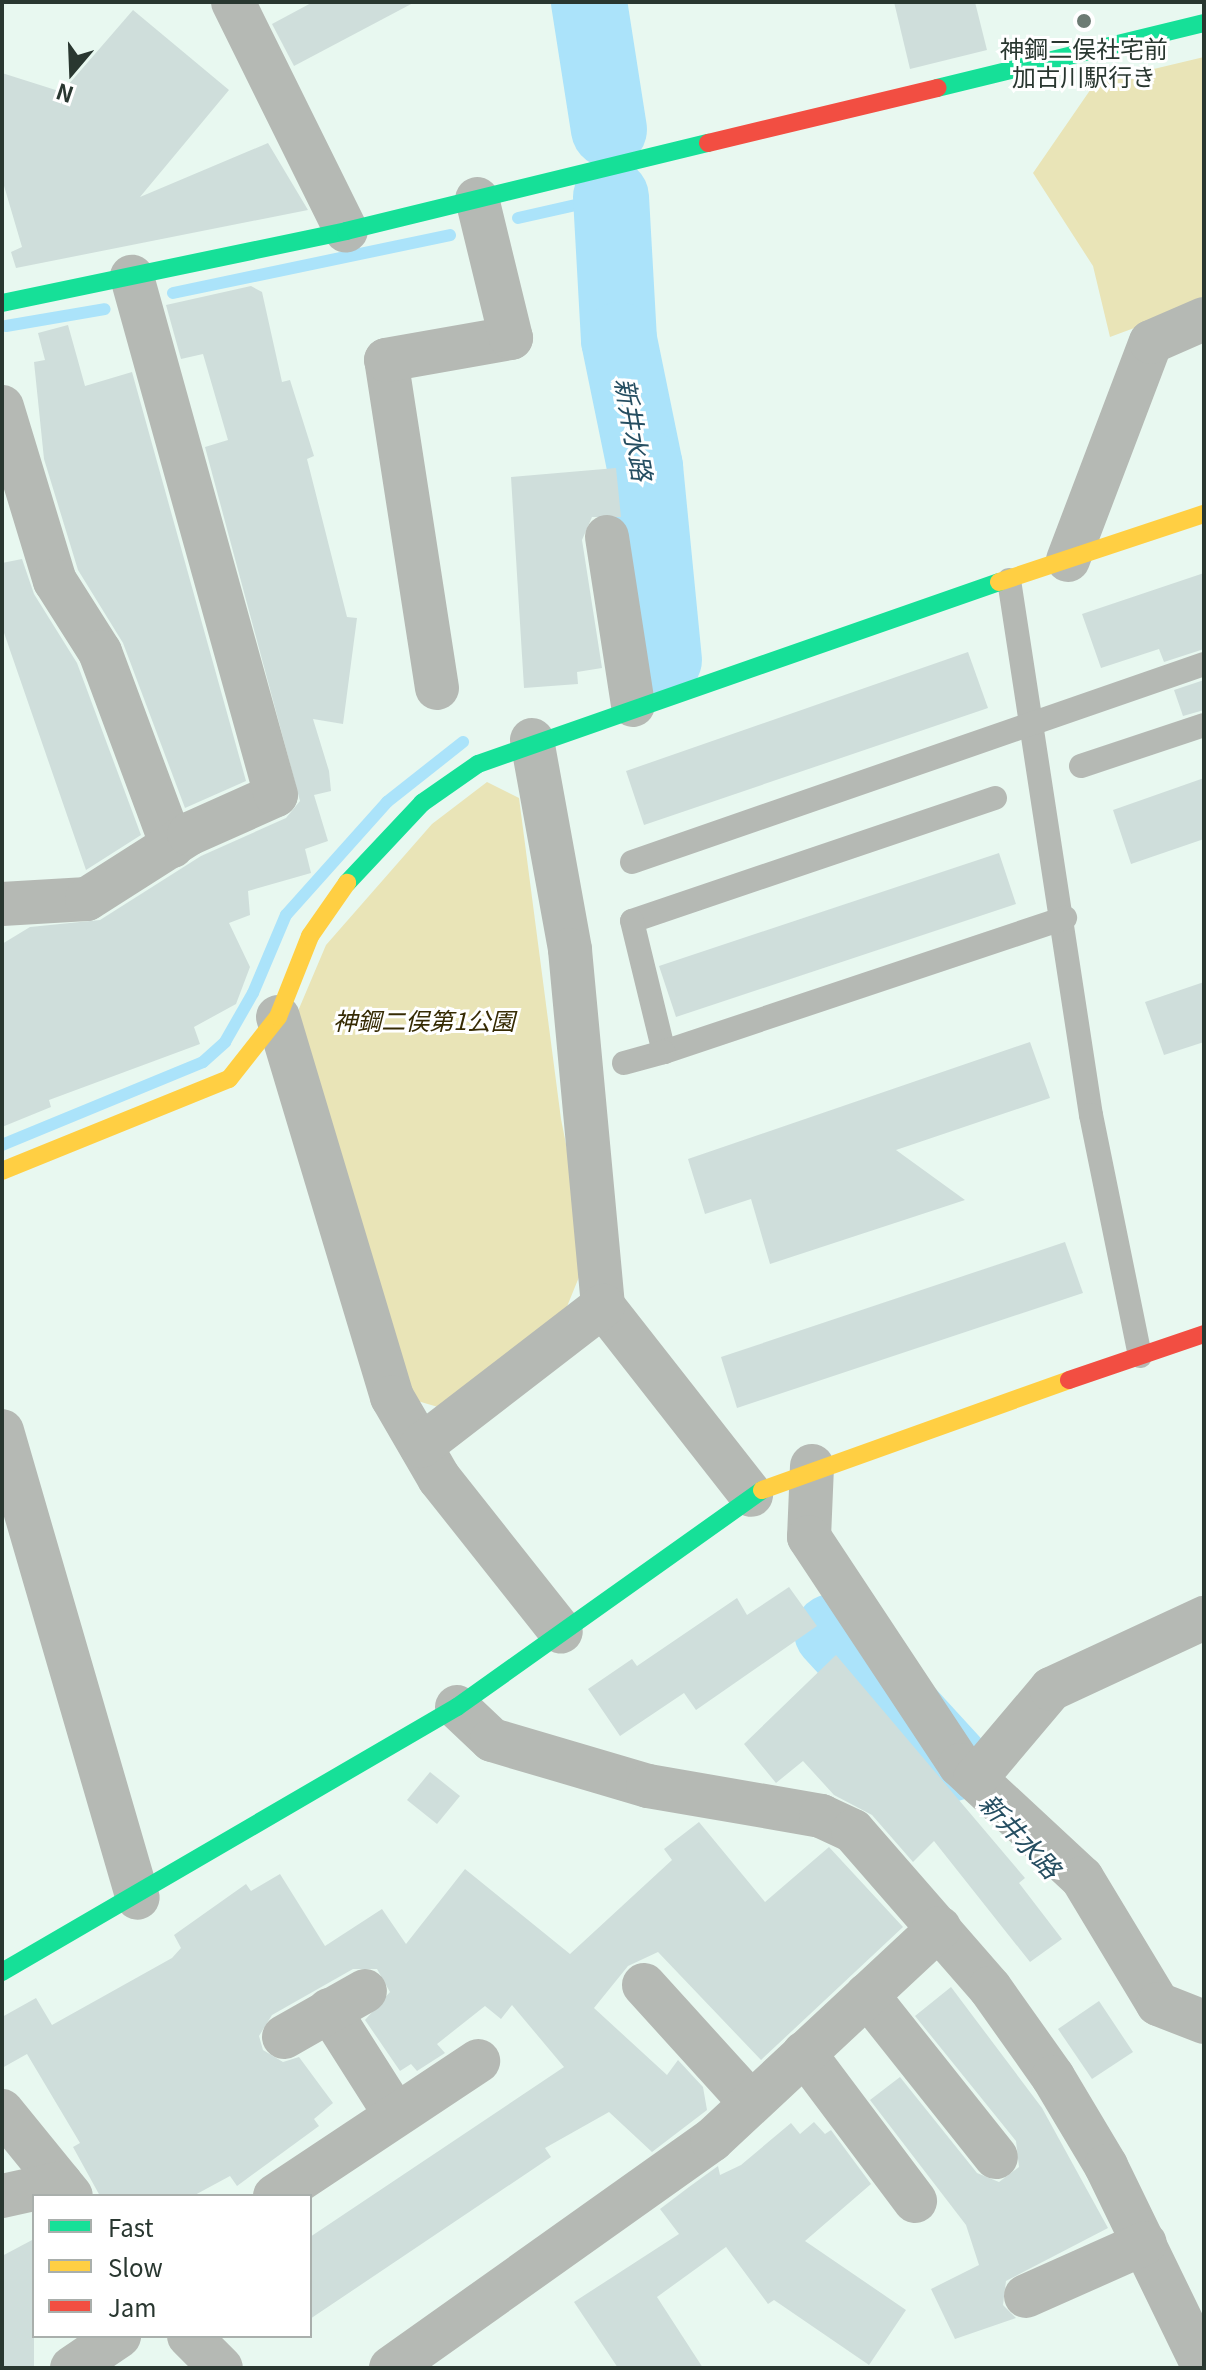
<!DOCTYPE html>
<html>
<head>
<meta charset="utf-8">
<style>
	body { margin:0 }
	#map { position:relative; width:1206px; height:2370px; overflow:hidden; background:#e8f8f0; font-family:Georgia,"Noto Sans JP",serif }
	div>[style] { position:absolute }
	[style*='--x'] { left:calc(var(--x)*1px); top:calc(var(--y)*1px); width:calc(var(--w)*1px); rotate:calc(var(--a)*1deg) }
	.green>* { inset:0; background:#e9e4b7 }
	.stream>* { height:12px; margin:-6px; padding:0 6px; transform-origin:6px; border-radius:6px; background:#abe3fa }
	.river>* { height:76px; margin:-38px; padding:0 38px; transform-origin:38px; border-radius:38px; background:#abe3fa }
	.building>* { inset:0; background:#cfdedb }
	.lane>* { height:24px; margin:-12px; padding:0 12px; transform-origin:12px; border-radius:12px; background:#b5b9b4 }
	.street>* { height:44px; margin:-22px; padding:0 22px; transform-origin:22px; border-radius:22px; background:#b5b9b4 }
	.fast>* { height:18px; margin:-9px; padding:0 9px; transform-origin:9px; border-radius:9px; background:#16e098 }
	.slow>* { height:18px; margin:-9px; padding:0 9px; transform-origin:9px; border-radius:9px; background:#ffcf43 }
	.jam>* { height:18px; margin:-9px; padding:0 9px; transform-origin:9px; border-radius:9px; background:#f24e42 }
	.dots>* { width:22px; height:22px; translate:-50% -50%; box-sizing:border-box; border:4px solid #fff; border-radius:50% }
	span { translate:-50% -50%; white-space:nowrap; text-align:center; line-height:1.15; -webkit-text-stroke:6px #fff; paint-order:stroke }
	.poi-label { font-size:24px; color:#293730 }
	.park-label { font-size:24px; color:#362b04; font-style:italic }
	.water-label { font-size:26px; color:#254e61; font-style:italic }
	.frame { position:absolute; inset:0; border:4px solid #293730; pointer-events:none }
	.legend { position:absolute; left:32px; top:2194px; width:280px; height:144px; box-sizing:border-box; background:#fff; border:2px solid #a9afac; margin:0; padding:10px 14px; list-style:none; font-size:24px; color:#293730 }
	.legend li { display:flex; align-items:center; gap:16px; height:40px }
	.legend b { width:40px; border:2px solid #a9afac }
	.north { position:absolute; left:32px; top:32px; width:80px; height:80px; -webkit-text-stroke:6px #fff; paint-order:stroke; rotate:199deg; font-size:22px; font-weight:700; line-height:32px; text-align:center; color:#293730 }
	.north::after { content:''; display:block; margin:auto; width:28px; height:36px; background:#293730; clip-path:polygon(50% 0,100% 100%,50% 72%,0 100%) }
</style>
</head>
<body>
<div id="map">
	<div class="green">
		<i style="clip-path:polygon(1204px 57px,1204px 302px,1110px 337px,1093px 266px,1033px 173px,1095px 83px)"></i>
		<i style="clip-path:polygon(487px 782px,519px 798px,561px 1119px,588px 1255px,566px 1309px,438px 1407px,404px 1397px,298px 1011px,326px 945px,432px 824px)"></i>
	</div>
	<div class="stream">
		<i style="--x:518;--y:218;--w:95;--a:-12.7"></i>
		<i style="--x:173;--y:293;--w:283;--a:-11.8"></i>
		<i style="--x:6;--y:326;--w:100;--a:-9.7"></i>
		<i style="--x:2;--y:1145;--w:217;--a:-22.4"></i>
		<i style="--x:203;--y:1062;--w:30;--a:-42"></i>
		<i style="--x:225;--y:1042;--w:56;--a:-60.3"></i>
		<i style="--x:253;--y:993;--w:85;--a:-67.1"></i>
		<i style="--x:286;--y:915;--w:152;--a:-48.2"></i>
		<i style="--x:387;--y:802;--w:97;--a:-38.3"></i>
	</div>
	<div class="river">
		<i style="--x:589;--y:2;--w:129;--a:81.1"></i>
		<i style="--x:611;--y:197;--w:143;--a:86.8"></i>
		<i style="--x:619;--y:340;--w:130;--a:78.4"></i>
		<i style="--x:645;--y:467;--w:194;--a:84.4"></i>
		<i style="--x:832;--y:1632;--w:178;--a:47.5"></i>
	</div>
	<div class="building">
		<i style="clip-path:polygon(313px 2px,415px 2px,294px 66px,272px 24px)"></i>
		<i style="clip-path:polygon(894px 2px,975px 2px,987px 50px,910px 69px)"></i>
		<i style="clip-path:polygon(133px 10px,229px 90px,140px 197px,268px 143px,308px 210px,16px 268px,11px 252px,22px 247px,2px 179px,2px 73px,62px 92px)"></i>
		<i style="clip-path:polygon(251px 286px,262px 292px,282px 382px,290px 380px,314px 456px,307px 459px,347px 617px,357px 618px,343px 724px,313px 719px,329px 771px,331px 791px,314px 795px,328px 841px,305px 849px,311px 873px,248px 891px,250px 915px,229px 923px,250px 967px,236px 1004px,194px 1027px,200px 1044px,49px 1100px,51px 1107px,2px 1127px,2px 944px,30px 927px,100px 920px,201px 856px,286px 818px,300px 801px,205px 447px,228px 440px,203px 354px,181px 359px,166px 305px)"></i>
		<i style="clip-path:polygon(68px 325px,85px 386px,132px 372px,246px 781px,185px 808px,123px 643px,78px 570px,44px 459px,34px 362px,45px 360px,38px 333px)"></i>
		<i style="clip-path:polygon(616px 468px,621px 517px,592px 517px,582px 540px,602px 668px,577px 672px,578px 684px,524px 688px,511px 477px)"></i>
		<i style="clip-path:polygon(22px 559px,34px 594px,77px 663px,141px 835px,86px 870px,2px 627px,2px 563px)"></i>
		<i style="clip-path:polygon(1204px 573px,1204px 649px,1164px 662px,1159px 649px,1101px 668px,1082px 614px)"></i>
		<i style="clip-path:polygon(968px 652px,988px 708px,644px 825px,626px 771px)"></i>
		<i style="clip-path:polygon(1204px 680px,1204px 710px,1183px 716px,1174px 690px)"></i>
		<i style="clip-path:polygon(1204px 778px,1204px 839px,1131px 864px,1113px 810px)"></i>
		<i style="clip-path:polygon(999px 853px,1016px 904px,676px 1017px,659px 966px)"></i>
		<i style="clip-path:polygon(1204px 982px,1204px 1042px,1164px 1055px,1145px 1002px)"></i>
		<i style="clip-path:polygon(1030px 1042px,1050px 1098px,896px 1150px,965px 1200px,770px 1264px,751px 1199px,705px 1214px,688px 1159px)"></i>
		<i style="clip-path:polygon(1065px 1242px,1083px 1293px,737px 1408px,721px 1357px)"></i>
		<i style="clip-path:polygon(789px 1587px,817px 1626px,696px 1710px,684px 1693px,620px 1736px,588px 1689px,632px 1659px,637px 1666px,737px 1598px,747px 1615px)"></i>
		<i style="clip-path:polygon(836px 1655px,1025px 1878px,1019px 1883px,1062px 1939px,1030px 1962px,934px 1841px,913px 1862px,872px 1815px,834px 1795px,803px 1761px,776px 1783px,744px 1744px)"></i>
		<i style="clip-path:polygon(430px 1772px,460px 1796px,437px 1824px,407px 1800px)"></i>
		<i style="clip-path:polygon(699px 1822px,765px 1902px,829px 1847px,903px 1927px,761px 2060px,658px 1952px,628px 1966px,594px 2008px,667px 2075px,678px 2060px,703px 2087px,707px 2110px,652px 2152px,609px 2112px,545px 2148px,551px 2157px,310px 2319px,310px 2237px,564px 2067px,512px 2005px,501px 2019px,485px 2006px,437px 2044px,445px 2053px,417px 2071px,411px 2064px,400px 2071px,365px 2020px,390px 1992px,377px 1969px,353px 1969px,272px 2015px,259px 2036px,263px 2050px,283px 2062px,299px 2057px,333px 2103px,314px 2119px,319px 2126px,237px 2186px,230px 2176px,193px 2196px,100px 2196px,73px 2147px,80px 2143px,27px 2054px,2px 2068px,2px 2017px,36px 1998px,52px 2025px,172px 1958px,181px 1948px,174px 1935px,246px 1884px,251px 1891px,280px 1874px,325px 1946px,382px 1909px,406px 1944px,465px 1869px,570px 1954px,672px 1860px,664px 1849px)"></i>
		<i style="clip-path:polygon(951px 1987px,1042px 2108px,1108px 2228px,1006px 2281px,1003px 2305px,1016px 2318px,955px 2339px,931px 2289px,979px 2265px,966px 2225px,870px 2100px,900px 2077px,977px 2173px,999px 2182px,1019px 2167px,1016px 2141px,915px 2016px)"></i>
		<i style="clip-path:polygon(1099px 2001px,1133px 2052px,1092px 2079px,1058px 2029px)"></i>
		<i style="clip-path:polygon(814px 2122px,825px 2134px,831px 2130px,871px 2184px,805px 2241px,906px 2310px,869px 2365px,774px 2300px,768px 2304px,726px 2247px,657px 2297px,703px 2368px,618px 2368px,574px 2302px,679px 2234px,660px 2209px,689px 2187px,718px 2166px,720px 2175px,741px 2165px,791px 2123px,800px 2134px)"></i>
		<i style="clip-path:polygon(34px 2239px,34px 2368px,2px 2368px,2px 2256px)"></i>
	</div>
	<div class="lane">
		<i style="--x:1009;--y:580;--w:541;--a:81.29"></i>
		<i style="--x:1091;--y:1115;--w:246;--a:78.5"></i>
		<i style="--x:1081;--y:766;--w:130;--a:-18.4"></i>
		<i style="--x:995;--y:798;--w:383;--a:161.3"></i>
		<i style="--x:632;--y:921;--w:135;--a:76.3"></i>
		<i style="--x:664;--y:1052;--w:423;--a:-18.5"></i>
		<i style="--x:632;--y:862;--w:605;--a:-19.09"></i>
		<i style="--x:624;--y:1063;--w:41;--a:-15.4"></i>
	</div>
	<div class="street">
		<i style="--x:233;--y:2;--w:255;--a:63.7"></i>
		<i style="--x:2;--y:407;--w:182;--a:73.1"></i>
		<i style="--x:55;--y:581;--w:84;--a:57.6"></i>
		<i style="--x:100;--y:652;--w:207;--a:69.6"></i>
		<i style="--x:607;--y:537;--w:170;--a:81.2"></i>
		<i style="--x:1068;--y:560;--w:233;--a:-69.2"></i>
		<i style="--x:1151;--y:342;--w:58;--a:-23.5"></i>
		<i style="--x:437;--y:688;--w:332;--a:-98.8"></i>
		<i style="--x:386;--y:360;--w:127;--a:-10"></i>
		<i style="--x:511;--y:338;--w:143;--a:-103.7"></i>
		<i style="--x:532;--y:740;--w:213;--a:79.7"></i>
		<i style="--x:570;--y:950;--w:358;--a:84.7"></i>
		<i style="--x:603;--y:1306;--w:240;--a:51.9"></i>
		<i style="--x:2;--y:904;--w:85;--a:-3.4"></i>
		<i style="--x:87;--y:899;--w:121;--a:-32.5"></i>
		<i style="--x:189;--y:834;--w:95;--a:-24.1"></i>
		<i style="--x:276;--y:795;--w:538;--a:-105.54"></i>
		<i style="--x:278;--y:1017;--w:397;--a:73.3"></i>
		<i style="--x:392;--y:1397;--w:94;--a:59.9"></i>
		<i style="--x:439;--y:1478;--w:196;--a:51.6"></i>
		<i style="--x:2;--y:1431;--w:486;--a:73.8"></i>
		<i style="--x:421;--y:1446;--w:230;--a:-37.6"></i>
		<i style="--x:812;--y:1466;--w:71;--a:92.4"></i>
		<i style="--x:809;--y:1537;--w:273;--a:56.5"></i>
		<i style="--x:960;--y:1765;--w:166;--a:42.8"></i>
		<i style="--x:1082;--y:1878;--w:147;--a:58.9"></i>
		<i style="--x:1158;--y:2004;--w:49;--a:21.4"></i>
		<i style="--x:457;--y:1707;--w:48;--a:43.3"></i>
		<i style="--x:492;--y:1740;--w:163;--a:16.4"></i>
		<i style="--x:648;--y:1786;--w:176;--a:9.8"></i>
		<i style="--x:821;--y:1816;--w:35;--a:25"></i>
		<i style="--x:853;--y:1831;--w:208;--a:48.9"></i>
		<i style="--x:990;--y:1988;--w:109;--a:54.7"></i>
		<i style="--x:1053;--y:2077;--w:104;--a:59.2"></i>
		<i style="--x:1106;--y:2166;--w:225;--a:64.1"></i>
		<i style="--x:975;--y:1779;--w:118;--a:-49.8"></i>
		<i style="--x:1051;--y:1689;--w:169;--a:-24.9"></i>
		<i style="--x:644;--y:1985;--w:159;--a:47.8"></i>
		<i style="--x:867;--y:1995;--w:207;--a:51.5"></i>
		<i style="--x:329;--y:2010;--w:120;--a:57.6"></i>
		<i style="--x:284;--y:2037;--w:93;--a:-29.6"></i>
		<i style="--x:804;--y:2053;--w:185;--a:53.1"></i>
		<i style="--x:2;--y:2111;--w:109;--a:50.9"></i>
		<i style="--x:2;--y:2196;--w:60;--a:-12.4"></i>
		<i style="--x:275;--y:2196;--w:244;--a:-33.6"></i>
		<i style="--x:1026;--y:2296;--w:130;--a:-24"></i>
		<i style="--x:189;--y:2336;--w:45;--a:45"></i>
		<i style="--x:72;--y:2368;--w:57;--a:-34.2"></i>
		<i style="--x:391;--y:2368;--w:394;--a:-35.4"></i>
		<i style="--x:712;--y:2140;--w:311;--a:-43"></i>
	</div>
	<div class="fast">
		<i style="--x:937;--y:88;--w:275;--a:-13.7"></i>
		<i style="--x:2;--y:303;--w:351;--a:-11.8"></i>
		<i style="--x:346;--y:231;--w:373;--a:-13.7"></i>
		<i style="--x:347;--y:883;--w:110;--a:-46.8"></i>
		<i style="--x:422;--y:803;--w:68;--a:-34.9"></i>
		<i style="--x:478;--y:764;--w:552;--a:-19.26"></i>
		<i style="--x:2;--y:1972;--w:527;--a:-30.22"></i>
		<i style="--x:457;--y:1707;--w:374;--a:-35.4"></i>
	</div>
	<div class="slow">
		<i style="--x:999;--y:582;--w:216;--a:-18.4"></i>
		<i style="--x:2;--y:1171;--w:245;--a:-22.1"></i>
		<i style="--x:229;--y:1079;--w:79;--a:-51.7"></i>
		<i style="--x:278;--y:1017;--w:87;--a:-68.4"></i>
		<i style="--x:310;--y:936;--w:65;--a:-55.1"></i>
		<i style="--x:762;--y:1490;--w:326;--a:-19.7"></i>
	</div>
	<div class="jam">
		<i style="--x:708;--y:143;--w:236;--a:-13.5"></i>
		<i style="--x:1069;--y:1380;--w:143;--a:-18.8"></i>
	</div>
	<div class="dots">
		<i style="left:1084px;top:21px;background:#6c7b73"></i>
	</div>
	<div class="poi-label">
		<span style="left:1084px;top:62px">神鋼二俣社宅前<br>加古川駅行き</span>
	</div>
	<div class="park-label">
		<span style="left:424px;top:1020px">神鋼二俣第1公園</span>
	</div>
	<div class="water-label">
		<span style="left:635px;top:429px;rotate:80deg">新井水路</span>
		<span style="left:1021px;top:1835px;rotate:47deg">新井水路</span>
	</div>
	<div class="frame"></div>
	<ul class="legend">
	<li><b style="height:10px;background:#16e098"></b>Fast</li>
	<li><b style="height:10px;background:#ffcf43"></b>Slow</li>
	<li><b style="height:10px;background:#f24e42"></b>Jam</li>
	</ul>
	<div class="north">N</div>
</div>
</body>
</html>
